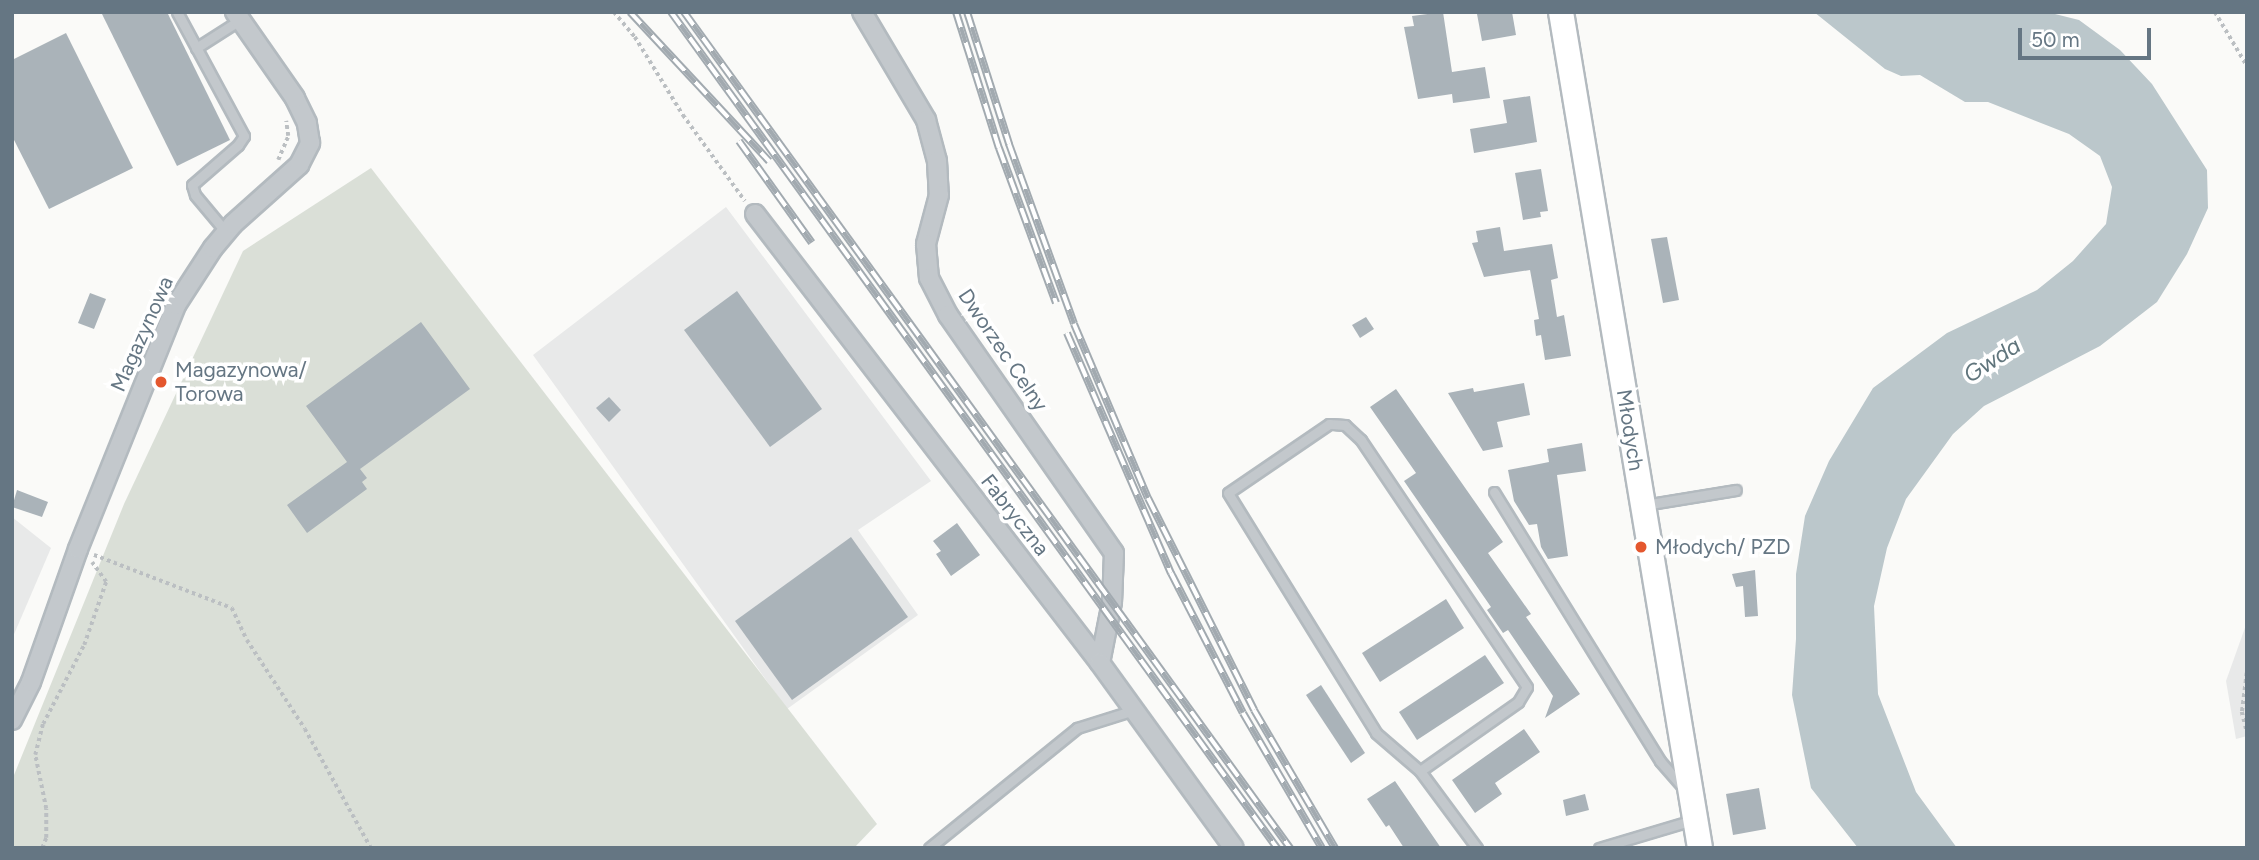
<!DOCTYPE html>
<html>
<head>
<meta charset="utf-8">
<style>
	body { margin:0 }
	#map { position:relative; width:2259px; height:860px; overflow:hidden; background:#fafaf8; font-family:Figtree,sans-serif }
	div>[style] { position:absolute }
	[style*='--x'] { left:calc(var(--x)*1px); top:calc(var(--y)*1px); width:calc(var(--w)*1px); rotate:calc(var(--a)*1deg) }
	.built>* { inset:0; background:#e8e9e9 }
	.green>* { inset:0; background:#dadfd7 }
	.water>* { inset:0; background:#bbc7cb }
	.building>* { inset:0; background:#aab3b9 }
	.path>* { height:3.5px; margin-top:-1.75px; transform-origin:0; background:repeating-linear-gradient(90deg,#bbbfc2 0 3.5px,transparent 0 7px) }
	.roads { filter:drop-shadow(2px 0 #b3babf) drop-shadow(-2px 0 #b3babf) drop-shadow(0 2px #b3babf) drop-shadow(0 -2px #b3babf) }
	.lane>* { height:9px; margin:-4.5px; padding:0 4.5px; transform-origin:4.5px; border-radius:4.5px; background:#c3c8cc }
	.street>* { height:18px; margin:-9px; padding:0 9px; transform-origin:9px; border-radius:9px; background:#c3c8cc }
	.secondary>* { height:24px; margin:-12px; padding:0 12px; transform-origin:12px; border-radius:12px; background:#fff }
	.rail>* { height:8px; margin-top:-4px; transform-origin:0; background:repeating-linear-gradient(90deg,#fff 0 16px,#a2aab0 0 32px); box-sizing:border-box; border-block:2px solid #a2aab0 }
	.dots>* { width:19px; height:19px; translate:-50% -50%; box-sizing:border-box; border:4px solid #fff; border-radius:50% }
	span { translate:-50% -50%; white-space:nowrap; text-align:center; line-height:1.15; -webkit-text-stroke:7px #fff; paint-order:stroke }
	.street-label { font-size:21px; color:#657683 }
	.poi-label { font-size:21px; color:#657683 }
	.left { translate:0 -50%; text-align:left }
	.water-label { font-size:23px; color:#60757c; font-style:italic }
	.frame { position:absolute; inset:0; border:14px solid #657683; pointer-events:none }
	.scale { position:absolute; left:2018px; top:28px; width:133px; height:32px; box-sizing:border-box; border:4px solid #657683; border-top:0; padding-left:9px; font-size:21px; line-height:24px; white-space:nowrap; color:#657683; -webkit-text-stroke:5px #fff; paint-order:stroke }
</style>
</head>
<body>
<div id="map">
	<div class="built">
		<i style="clip-path:polygon(726px 207px,931px 481px,858px 530px,918px 615px,787px 709px,533px 355px)"></i>
		<i style="clip-path:polygon(12px 517px,51px 548px,12px 639px)"></i>
		<i style="clip-path:polygon(2247px 622px,2247px 736px,2236px 739px,2226px 681px)"></i>
	</div>
	<div class="green">
		<i style="clip-path:polygon(371px 168px,877px 824px,854px 848px,12px 848px,12px 780px,124px 504px,243px 251px)"></i>
	</div>
	<div class="water">
		<i style="clip-path:polygon(1814px 12px,2047px 12px,2079px 20px,2120px 50px,2152px 84px,2207px 170px,2208px 208px,2187px 254px,2157px 302px,2100px 346px,1984px 406px,1953px 434px,1906px 499px,1887px 548px,1874px 606px,1878px 694px,1916px 792px,1957px 848px,1858px 848px,1811px 788px,1792px 695px,1796px 639px,1796px 574px,1805px 516px,1829px 461px,1873px 388px,1947px 333px,2037px 290px,2073px 261px,2106px 224px,2112px 187px,2100px 156px,2069px 134px,1988px 102px,1965px 102px,1920px 75px,1901px 76px,1885px 69px)"></i>
	</div>
	<div class="building">
		<i style="clip-path:polygon(101px 12px,167px 12px,230px 140px,177px 166px)"></i>
		<i style="clip-path:polygon(1443px 12px,1452px 72px,1485px 67px,1490px 98px,1453px 103px,1452px 94px,1418px 99px,1404px 27px,1414px 26px,1412px 16px)"></i>
		<i style="clip-path:polygon(1512px 12px,1516px 35px,1482px 41px,1477px 14px)"></i>
		<i style="clip-path:polygon(66px 33px,133px 168px,49px 209px,12px 136px,12px 60px)"></i>
		<i style="clip-path:polygon(1530px 96px,1537px 142px,1474px 153px,1470px 129px,1507px 123px,1503px 100px)"></i>
		<i style="clip-path:polygon(1541px 169px,1548px 211px,1540px 212px,1541px 217px,1523px 220px,1515px 173px)"></i>
		<i style="clip-path:polygon(1500px 227px,1504px 251px,1552px 244px,1558px 278px,1551px 280px,1557px 317px,1564px 315px,1571px 356px,1545px 360px,1541px 335px,1536px 336px,1534px 320px,1539px 319px,1530px 270px,1484px 277px,1472px 243px,1478px 242px,1476px 231px)"></i>
		<i style="clip-path:polygon(1667px 237px,1679px 300px,1663px 303px,1651px 239px)"></i>
		<i style="clip-path:polygon(737px 291px,822px 409px,770px 447px,684px 330px)"></i>
		<i style="clip-path:polygon(90px 293px,106px 299px,94px 329px,78px 323px)"></i>
		<i style="clip-path:polygon(1366px 317px,1374px 329px,1360px 338px,1352px 325px)"></i>
		<i style="clip-path:polygon(421px 322px,470px 389px,360px 469px,367px 478px,362px 482px,367px 489px,307px 533px,287px 505px,347px 462px,306px 406px)"></i>
		<i style="clip-path:polygon(1524px 383px,1530px 415px,1497px 422px,1503px 447px,1483px 451px,1448px 393px,1473px 388px,1474px 392px)"></i>
		<i style="clip-path:polygon(1396px 389px,1503px 542px,1488px 553px,1531px 614px,1526px 617px,1580px 694px,1545px 718px,1553px 696px,1508px 630px,1503px 633px,1487px 610px,1491px 607px,1404px 481px,1416px 473px,1370px 407px)"></i>
		<i style="clip-path:polygon(609px 397px,621px 410px,609px 422px,596px 408px)"></i>
		<i style="clip-path:polygon(1582px 443px,1586px 471px,1557px 475px,1568px 556px,1548px 559px,1541px 547px,1537px 524px,1529px 525px,1514px 501px,1508px 470px,1549px 462px,1547px 449px)"></i>
		<i style="clip-path:polygon(17px 490px,48px 502px,42px 517px,12px 507px)"></i>
		<i style="clip-path:polygon(957px 523px,980px 555px,951px 576px,936px 554px,941px 551px,933px 541px)"></i>
		<i style="clip-path:polygon(851px 537px,908px 617px,792px 700px,735px 621px)"></i>
		<i style="clip-path:polygon(1755px 570px,1758px 616px,1745px 617px,1743px 586px,1736px 587px,1732px 574px)"></i>
		<i style="clip-path:polygon(1446px 599px,1464px 628px,1380px 682px,1362px 653px)"></i>
		<i style="clip-path:polygon(1485px 655px,1504px 683px,1417px 740px,1399px 712px)"></i>
		<i style="clip-path:polygon(1321px 685px,1365px 753px,1351px 763px,1306px 695px)"></i>
		<i style="clip-path:polygon(1524px 729px,1540px 752px,1495px 783px,1502px 794px,1475px 813px,1452px 780px)"></i>
		<i style="clip-path:polygon(1395px 781px,1441px 848px,1404px 848px,1389px 825px,1386px 827px,1367px 799px)"></i>
		<i style="clip-path:polygon(1759px 788px,1766px 829px,1733px 835px,1726px 794px)"></i>
		<i style="clip-path:polygon(1585px 794px,1589px 810px,1566px 816px,1563px 800px)"></i>
	</div>
	<div class="path">
		<i style="--x:614;--y:12;--w:33;--a:50"></i>
		<i style="--x:635;--y:37;--w:92;--a:58.4"></i>
		<i style="--x:683;--y:115;--w:106;--a:54.2"></i>
		<i style="--x:2215;--y:12;--w:63;--a:59.3"></i>
		<i style="--x:278;--y:160;--w:26;--a:-67"></i>
		<i style="--x:288;--y:136;--w:15;--a:-98"></i>
		<i style="--x:94;--y:555;--w:148;--a:21"></i>
		<i style="--x:232;--y:608;--w:35;--a:65"></i>
		<i style="--x:247;--y:640;--w:106;--a:56.9"></i>
		<i style="--x:305;--y:729;--w:136;--a:61"></i>
		<i style="--x:2247;--y:673;--w:39;--a:97"></i>
		<i style="--x:2242;--y:712;--w:21;--a:76"></i>
		<i style="--x:42;--y:848;--w:11;--a:-68"></i>
		<i style="--x:46;--y:838;--w:29;--a:-90"></i>
		<i style="--x:46;--y:809;--w:55;--a:-101.5"></i>
		<i style="--x:35;--y:755;--w:32;--a:-76"></i>
		<i style="--x:43;--y:724;--w:89;--a:-62.6"></i>
		<i style="--x:84;--y:645;--w:67;--a:-70.8"></i>
		<i style="--x:106;--y:582;--w:24;--a:-126"></i>
	</div>
	<div class="roads">
		<div class="lane">
			<i style="--x:177;--y:12;--w:141;--a:61.6"></i>
			<i style="--x:244;--y:136;--w:11;--a:124"></i>
			<i style="--x:238;--y:145;--w:61;--a:139"></i>
			<i style="--x:192;--y:185;--w:10;--a:73"></i>
			<i style="--x:195;--y:195;--w:48;--a:50"></i>
			<i style="--x:196;--y:48;--w:52;--a:-32.5"></i>
			<i style="--x:1494;--y:492;--w:316;--a:58.3"></i>
			<i style="--x:1660;--y:761;--w:33;--a:49"></i>
			<i style="--x:1644;--y:505;--w:93;--a:-9.3"></i>
			<i style="--x:1420;--y:771;--w:120;--a:-35.1"></i>
			<i style="--x:1518;--y:702;--w:17;--a:-59"></i>
			<i style="--x:1527;--y:687;--w:298;--a:-123.9"></i>
			<i style="--x:1361;--y:440;--w:22;--a:-137"></i>
			<i style="--x:1345;--y:425;--w:16;--a:-176"></i>
			<i style="--x:1329;--y:424;--w:122;--a:145.7"></i>
			<i style="--x:1228;--y:493;--w:282;--a:58.3"></i>
			<i style="--x:1376;--y:733;--w:58;--a:40.8"></i>
			<i style="--x:1420;--y:771;--w:96;--a:53.5"></i>
			<i style="--x:929;--y:848;--w:191;--a:-39"></i>
			<i style="--x:1077;--y:728;--w:60;--a:-17.5"></i>
			<i style="--x:1599;--y:848;--w:98;--a:-16.6"></i>
		</div>
		<div class="street">
			<i style="--x:862;--y:12;--w:126;--a:59.3"></i>
			<i style="--x:926;--y:120;--w:42;--a:75"></i>
			<i style="--x:937;--y:161;--w:34;--a:87"></i>
			<i style="--x:939;--y:195;--w:51;--a:104.9"></i>
			<i style="--x:926;--y:244;--w:34;--a:85"></i>
			<i style="--x:929;--y:278;--w:42;--a:62.8"></i>
			<i style="--x:948;--y:315;--w:290;--a:55.1"></i>
			<i style="--x:1114;--y:553;--w:49;--a:92.3"></i>
			<i style="--x:1112;--y:602;--w:62;--a:101.1"></i>
			<i style="--x:755;--y:214;--w:566;--a:52.46"></i>
			<i style="--x:1100;--y:663;--w:228;--a:54.1"></i>
			<i style="--x:12;--y:720;--w:42;--a:-63.4"></i>
			<i style="--x:31;--y:682;--w:141;--a:-70.5"></i>
			<i style="--x:78;--y:549;--w:263;--a:-68.1"></i>
			<i style="--x:176;--y:305;--w:68;--a:-57"></i>
			<i style="--x:213;--y:248;--w:31;--a:-50"></i>
			<i style="--x:233;--y:224;--w:89;--a:-41.8"></i>
			<i style="--x:299;--y:165;--w:25;--a:-63"></i>
			<i style="--x:310;--y:143;--w:20;--a:-99"></i>
			<i style="--x:307;--y:123;--w:28;--a:-116"></i>
			<i style="--x:295;--y:98;--w:105;--a:-124.9"></i>
		</div>
		<div class="secondary">
			<i style="--x:1561;--y:12;--w:847;--a:80.56"></i>
		</div>
	</div>
	<div class="rail">
		<i style="--x:630;--y:12;--w:204;--a:47"></i>
		<i style="--x:671;--y:12;--w:1033;--a:54.06"></i>
		<i style="--x:684;--y:12;--w:1033;--a:54.06"></i>
		<i style="--x:956;--y:12;--w:143;--a:72.5"></i>
		<i style="--x:999;--y:148;--w:165;--a:69.8"></i>
		<i style="--x:967;--y:12;--w:139;--a:72.3"></i>
		<i style="--x:1009;--y:144;--w:191;--a:70.1"></i>
		<i style="--x:1074;--y:324;--w:189;--a:67"></i>
		<i style="--x:1148;--y:498;--w:237;--a:63.4"></i>
		<i style="--x:1254;--y:710;--w:160;--a:59.6"></i>
		<i style="--x:739;--y:141;--w:125;--a:54.4"></i>
		<i style="--x:1067;--y:333;--w:262;--a:66.6"></i>
		<i style="--x:1171;--y:573;--w:157;--a:62.8"></i>
		<i style="--x:1243;--y:713;--w:156;--a:59.7"></i>
	</div>
	<div class="dots">
		<i style="left:161px;top:382px;background:#e4572e"></i>
		<i style="left:1641px;top:547px;background:#e4572e"></i>
	</div>
	<div class="street-label">
		<span style="left:142px;top:334px;rotate:-66deg">Magazynowa</span>
		<span style="left:1003px;top:350px;rotate:56deg">Dworzec Celny</span>
		<span style="left:1630px;top:430px;rotate:81deg">Młodych</span>
		<span style="left:1015px;top:515px;rotate:52deg">Fabryczna</span>
	</div>
	<div class="poi-label">
		<span class="left" style="left:175px;top:382px">Magazynowa/<br>Torowa</span>
		<span class="left" style="left:1655px;top:547px">Młodych/ PZD</span>
	</div>
	<div class="water-label">
		<span style="left:1992px;top:360px;rotate:-33deg">Gwda</span>
	</div>
	<div class="frame"></div>
	<div class="scale">50 m</div>
</div>
</body>
</html>
